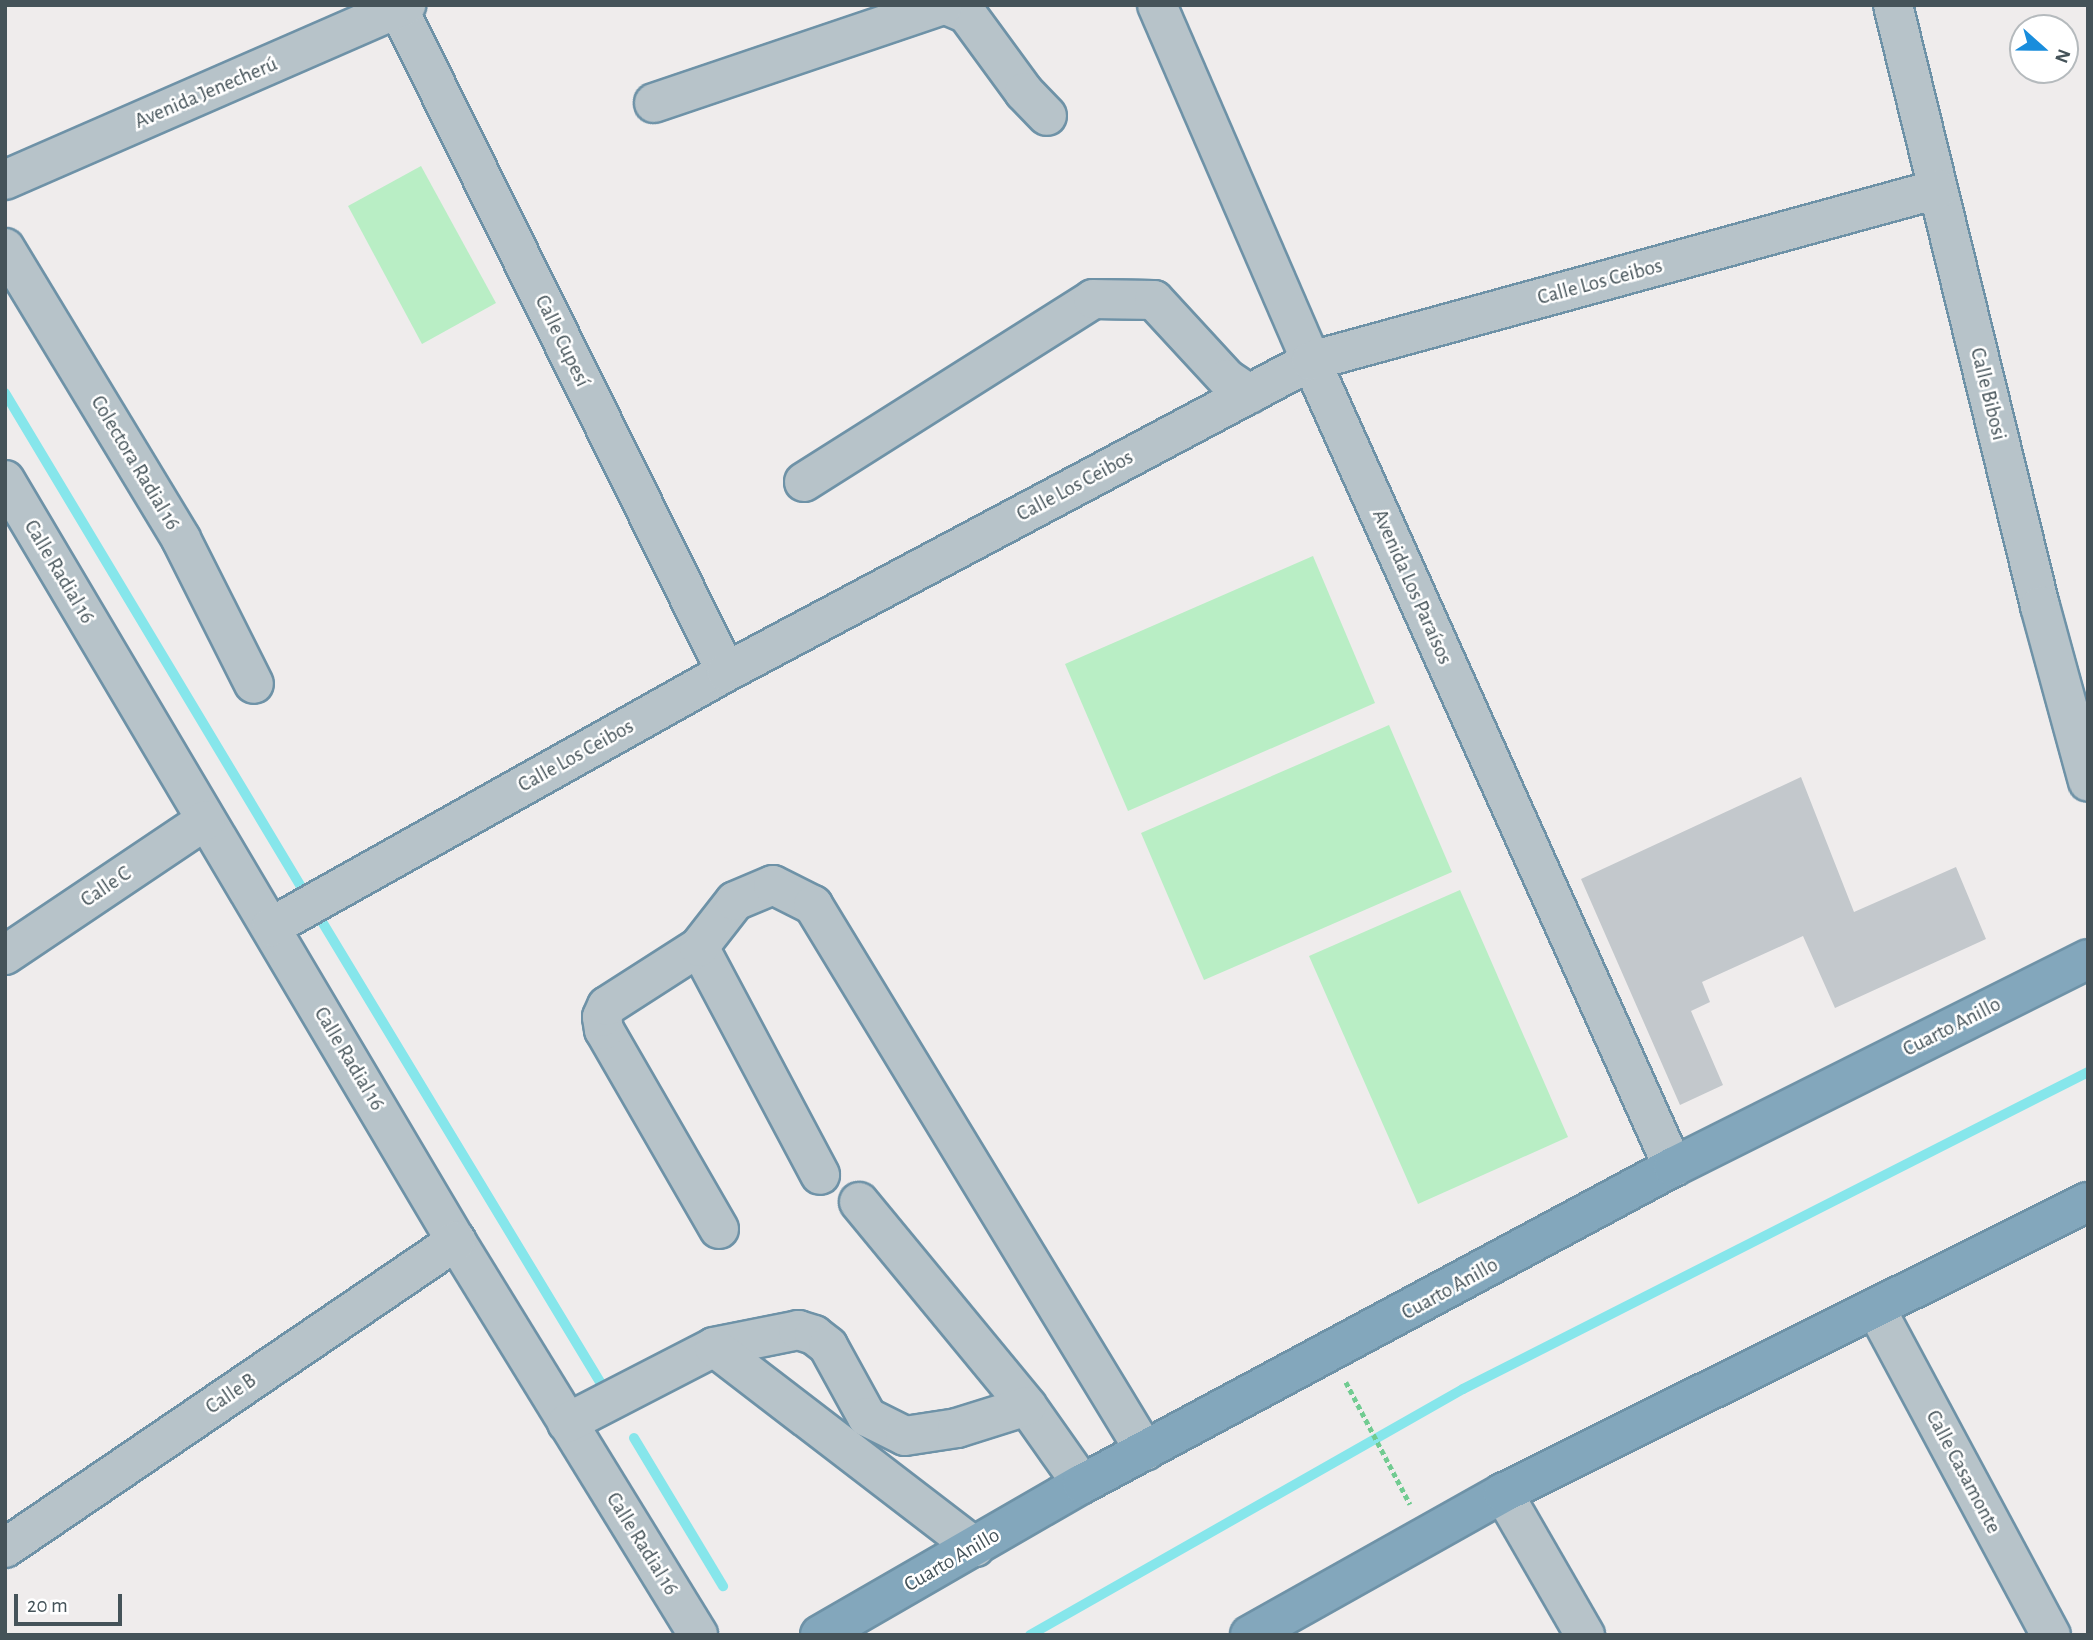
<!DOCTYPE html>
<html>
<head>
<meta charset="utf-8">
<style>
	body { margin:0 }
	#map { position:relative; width:2093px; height:1640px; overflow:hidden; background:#efecec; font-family:"Alegreya Sans",sans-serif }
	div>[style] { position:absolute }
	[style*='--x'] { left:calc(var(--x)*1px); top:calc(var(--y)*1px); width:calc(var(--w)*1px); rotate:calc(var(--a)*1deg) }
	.green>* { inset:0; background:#b9eec5 }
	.stream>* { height:10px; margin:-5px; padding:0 5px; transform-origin:5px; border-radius:5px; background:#86e6eb }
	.building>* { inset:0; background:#c3c8cc }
	.path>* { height:4.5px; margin-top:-2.25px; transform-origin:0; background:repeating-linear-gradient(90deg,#71cb91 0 5px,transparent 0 8.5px) }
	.roads { filter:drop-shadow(2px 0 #6e92a7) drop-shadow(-2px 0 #6e92a7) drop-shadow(0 2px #6e92a7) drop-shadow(0 -2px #6e92a7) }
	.minor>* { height:38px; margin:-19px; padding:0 19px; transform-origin:19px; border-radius:19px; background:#b7c3c9 }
	.highway>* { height:38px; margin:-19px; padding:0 19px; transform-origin:19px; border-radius:19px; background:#83a7bc }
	span { translate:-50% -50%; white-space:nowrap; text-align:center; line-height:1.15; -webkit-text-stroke:5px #fff; paint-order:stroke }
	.street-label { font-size:21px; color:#455359 }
	.frame { position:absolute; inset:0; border:7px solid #455359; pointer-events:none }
	.north { position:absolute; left:2009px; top:14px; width:70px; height:70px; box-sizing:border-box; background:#fff; border:2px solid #b5babd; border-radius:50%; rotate:111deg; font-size:19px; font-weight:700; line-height:28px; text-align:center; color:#455359 }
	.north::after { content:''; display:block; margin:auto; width:24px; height:32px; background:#198ddc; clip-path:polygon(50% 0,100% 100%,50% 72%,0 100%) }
	.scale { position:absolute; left:14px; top:1594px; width:108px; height:32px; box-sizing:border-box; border:4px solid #455359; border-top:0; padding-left:9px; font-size:21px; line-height:24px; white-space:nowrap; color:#455359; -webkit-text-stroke:5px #fff; paint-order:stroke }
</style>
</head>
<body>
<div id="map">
	<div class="green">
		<i style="clip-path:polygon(421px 166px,496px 303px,422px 344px,348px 206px)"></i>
		<i style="clip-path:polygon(1313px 556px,1375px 703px,1128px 811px,1065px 664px)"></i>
		<i style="clip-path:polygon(1389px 725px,1452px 872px,1204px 980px,1141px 833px)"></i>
		<i style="clip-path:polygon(1460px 890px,1568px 1137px,1418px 1204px,1309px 956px)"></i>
	</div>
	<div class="stream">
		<i style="--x:5;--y:393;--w:585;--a:59.05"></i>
		<i style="--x:318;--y:915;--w:546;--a:58.87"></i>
		<i style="--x:634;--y:1438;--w:173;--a:59"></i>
		<i style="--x:1030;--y:1635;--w:498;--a:-29.6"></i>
		<i style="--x:1463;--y:1389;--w:701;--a:-26.89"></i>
	</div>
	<div class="building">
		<i style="clip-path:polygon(1801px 777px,1854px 912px,1956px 867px,1986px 939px,1835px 1008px,1803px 936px,1702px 982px,1710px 1002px,1691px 1011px,1723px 1085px,1680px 1105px,1581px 879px)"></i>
	</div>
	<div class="path">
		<i style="--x:1346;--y:1382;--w:138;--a:62.3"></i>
	</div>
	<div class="roads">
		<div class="minor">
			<i style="--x:946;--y:5;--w:23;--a:23"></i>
			<i style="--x:967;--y:14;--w:97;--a:53.8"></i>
			<i style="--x:1024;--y:92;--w:33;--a:46"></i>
			<i style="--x:1157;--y:5;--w:388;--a:66.6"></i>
			<i style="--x:1311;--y:361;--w:884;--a:65.81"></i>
			<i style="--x:1893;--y:5;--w:619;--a:76.26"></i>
			<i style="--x:2040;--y:606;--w:182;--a:74.7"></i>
			<i style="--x:399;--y:10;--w:738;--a:63.71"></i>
			<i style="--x:654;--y:103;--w:305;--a:-18.7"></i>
			<i style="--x:5;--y:180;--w:438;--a:-23.6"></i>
			<i style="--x:5;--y:248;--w:340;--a:58.8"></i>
			<i style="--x:181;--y:539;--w:162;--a:63.3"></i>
			<i style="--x:5;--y:480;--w:885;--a:59.35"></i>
			<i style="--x:456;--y:1241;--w:462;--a:58.4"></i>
			<i style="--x:804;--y:482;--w:342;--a:-32.3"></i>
			<i style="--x:1093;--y:299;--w:61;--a:0.9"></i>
			<i style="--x:1154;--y:300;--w:108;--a:47.3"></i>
			<i style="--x:1227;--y:379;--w:27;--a:34"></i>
			<i style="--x:271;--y:927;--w:522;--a:-29.27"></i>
			<i style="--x:726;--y:672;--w:663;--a:-28"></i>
			<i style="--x:1311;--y:361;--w:650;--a:-15.34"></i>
			<i style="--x:699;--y:947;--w:258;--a:62"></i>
			<i style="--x:5;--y:955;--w:242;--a:-33.9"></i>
			<i style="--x:859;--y:1202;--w:264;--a:50.5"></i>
			<i style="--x:1027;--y:1406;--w:95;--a:54.8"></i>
			<i style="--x:719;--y:1229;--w:230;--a:-120"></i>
			<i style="--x:604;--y:1030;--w:13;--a:-99"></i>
			<i style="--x:602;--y:1017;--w:12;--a:-66"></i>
			<i style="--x:607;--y:1006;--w:109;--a:-32.7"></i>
			<i style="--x:699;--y:947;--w:58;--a:-52"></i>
			<i style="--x:735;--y:901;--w:41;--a:-22.8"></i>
			<i style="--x:773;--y:885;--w:45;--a:26.6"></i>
			<i style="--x:813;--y:905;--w:639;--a:58.7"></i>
			<i style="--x:1876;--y:1309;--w:370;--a:61.8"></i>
			<i style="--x:714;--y:1347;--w:86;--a:-11.4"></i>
			<i style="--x:798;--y:1330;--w:17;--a:17"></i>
			<i style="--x:814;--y:1335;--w:18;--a:38"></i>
			<i style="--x:828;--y:1346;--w:81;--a:61.2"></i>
			<i style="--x:867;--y:1417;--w:42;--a:26.6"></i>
			<i style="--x:905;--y:1436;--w:53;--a:-8.7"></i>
			<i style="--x:957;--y:1428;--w:73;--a:-17.4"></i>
			<i style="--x:567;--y:1423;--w:165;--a:-27.3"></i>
			<i style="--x:714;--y:1347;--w:329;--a:37.5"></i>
			<i style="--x:1503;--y:1493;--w:164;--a:60"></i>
			<i style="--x:5;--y:1548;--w:546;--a:-34.24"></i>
		</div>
		<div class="highway">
			<i style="--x:820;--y:1635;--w:302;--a:-30"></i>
			<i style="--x:1082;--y:1484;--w:671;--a:-28.21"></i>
			<i style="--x:1673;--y:1167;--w:464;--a:-26.6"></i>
			<i style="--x:1250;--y:1635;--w:290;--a:-29.3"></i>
			<i style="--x:1503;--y:1493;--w:653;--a:-26.45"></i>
		</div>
	</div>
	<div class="street-label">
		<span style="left:206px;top:93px;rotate:-23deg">Avenida Jenecherú</span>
		<span style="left:1600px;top:282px;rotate:-15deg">Calle Los Ceibos</span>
		<span style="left:562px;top:341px;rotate:64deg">Calle Cupesí</span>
		<span style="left:1988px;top:394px;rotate:76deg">Calle Bibosi</span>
		<span style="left:135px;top:463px;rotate:59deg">Colectora Radial 16</span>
		<span style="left:1075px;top:486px;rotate:-28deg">Calle Los Ceibos</span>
		<span style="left:59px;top:572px;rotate:59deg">Calle Radial 16</span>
		<span style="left:1412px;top:587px;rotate:66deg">Avenida Los Paraísos</span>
		<span style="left:576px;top:756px;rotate:-29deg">Calle Los Ceibos</span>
		<span style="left:106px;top:887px;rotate:-34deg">Calle C</span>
		<span style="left:1952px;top:1027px;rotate:-27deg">Cuarto Anillo</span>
		<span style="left:349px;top:1059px;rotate:59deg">Calle Radial 16</span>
		<span style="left:1450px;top:1289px;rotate:-29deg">Cuarto Anillo</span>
		<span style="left:231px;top:1394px;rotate:-34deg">Calle B</span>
		<span style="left:1963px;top:1472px;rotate:62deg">Calle Casamonte</span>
		<span style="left:642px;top:1544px;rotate:58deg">Calle Radial 16</span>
		<span style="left:952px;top:1560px;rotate:-30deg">Cuarto Anillo</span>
	</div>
	<div class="frame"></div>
	<div class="north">N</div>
	<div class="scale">20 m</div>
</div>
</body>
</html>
